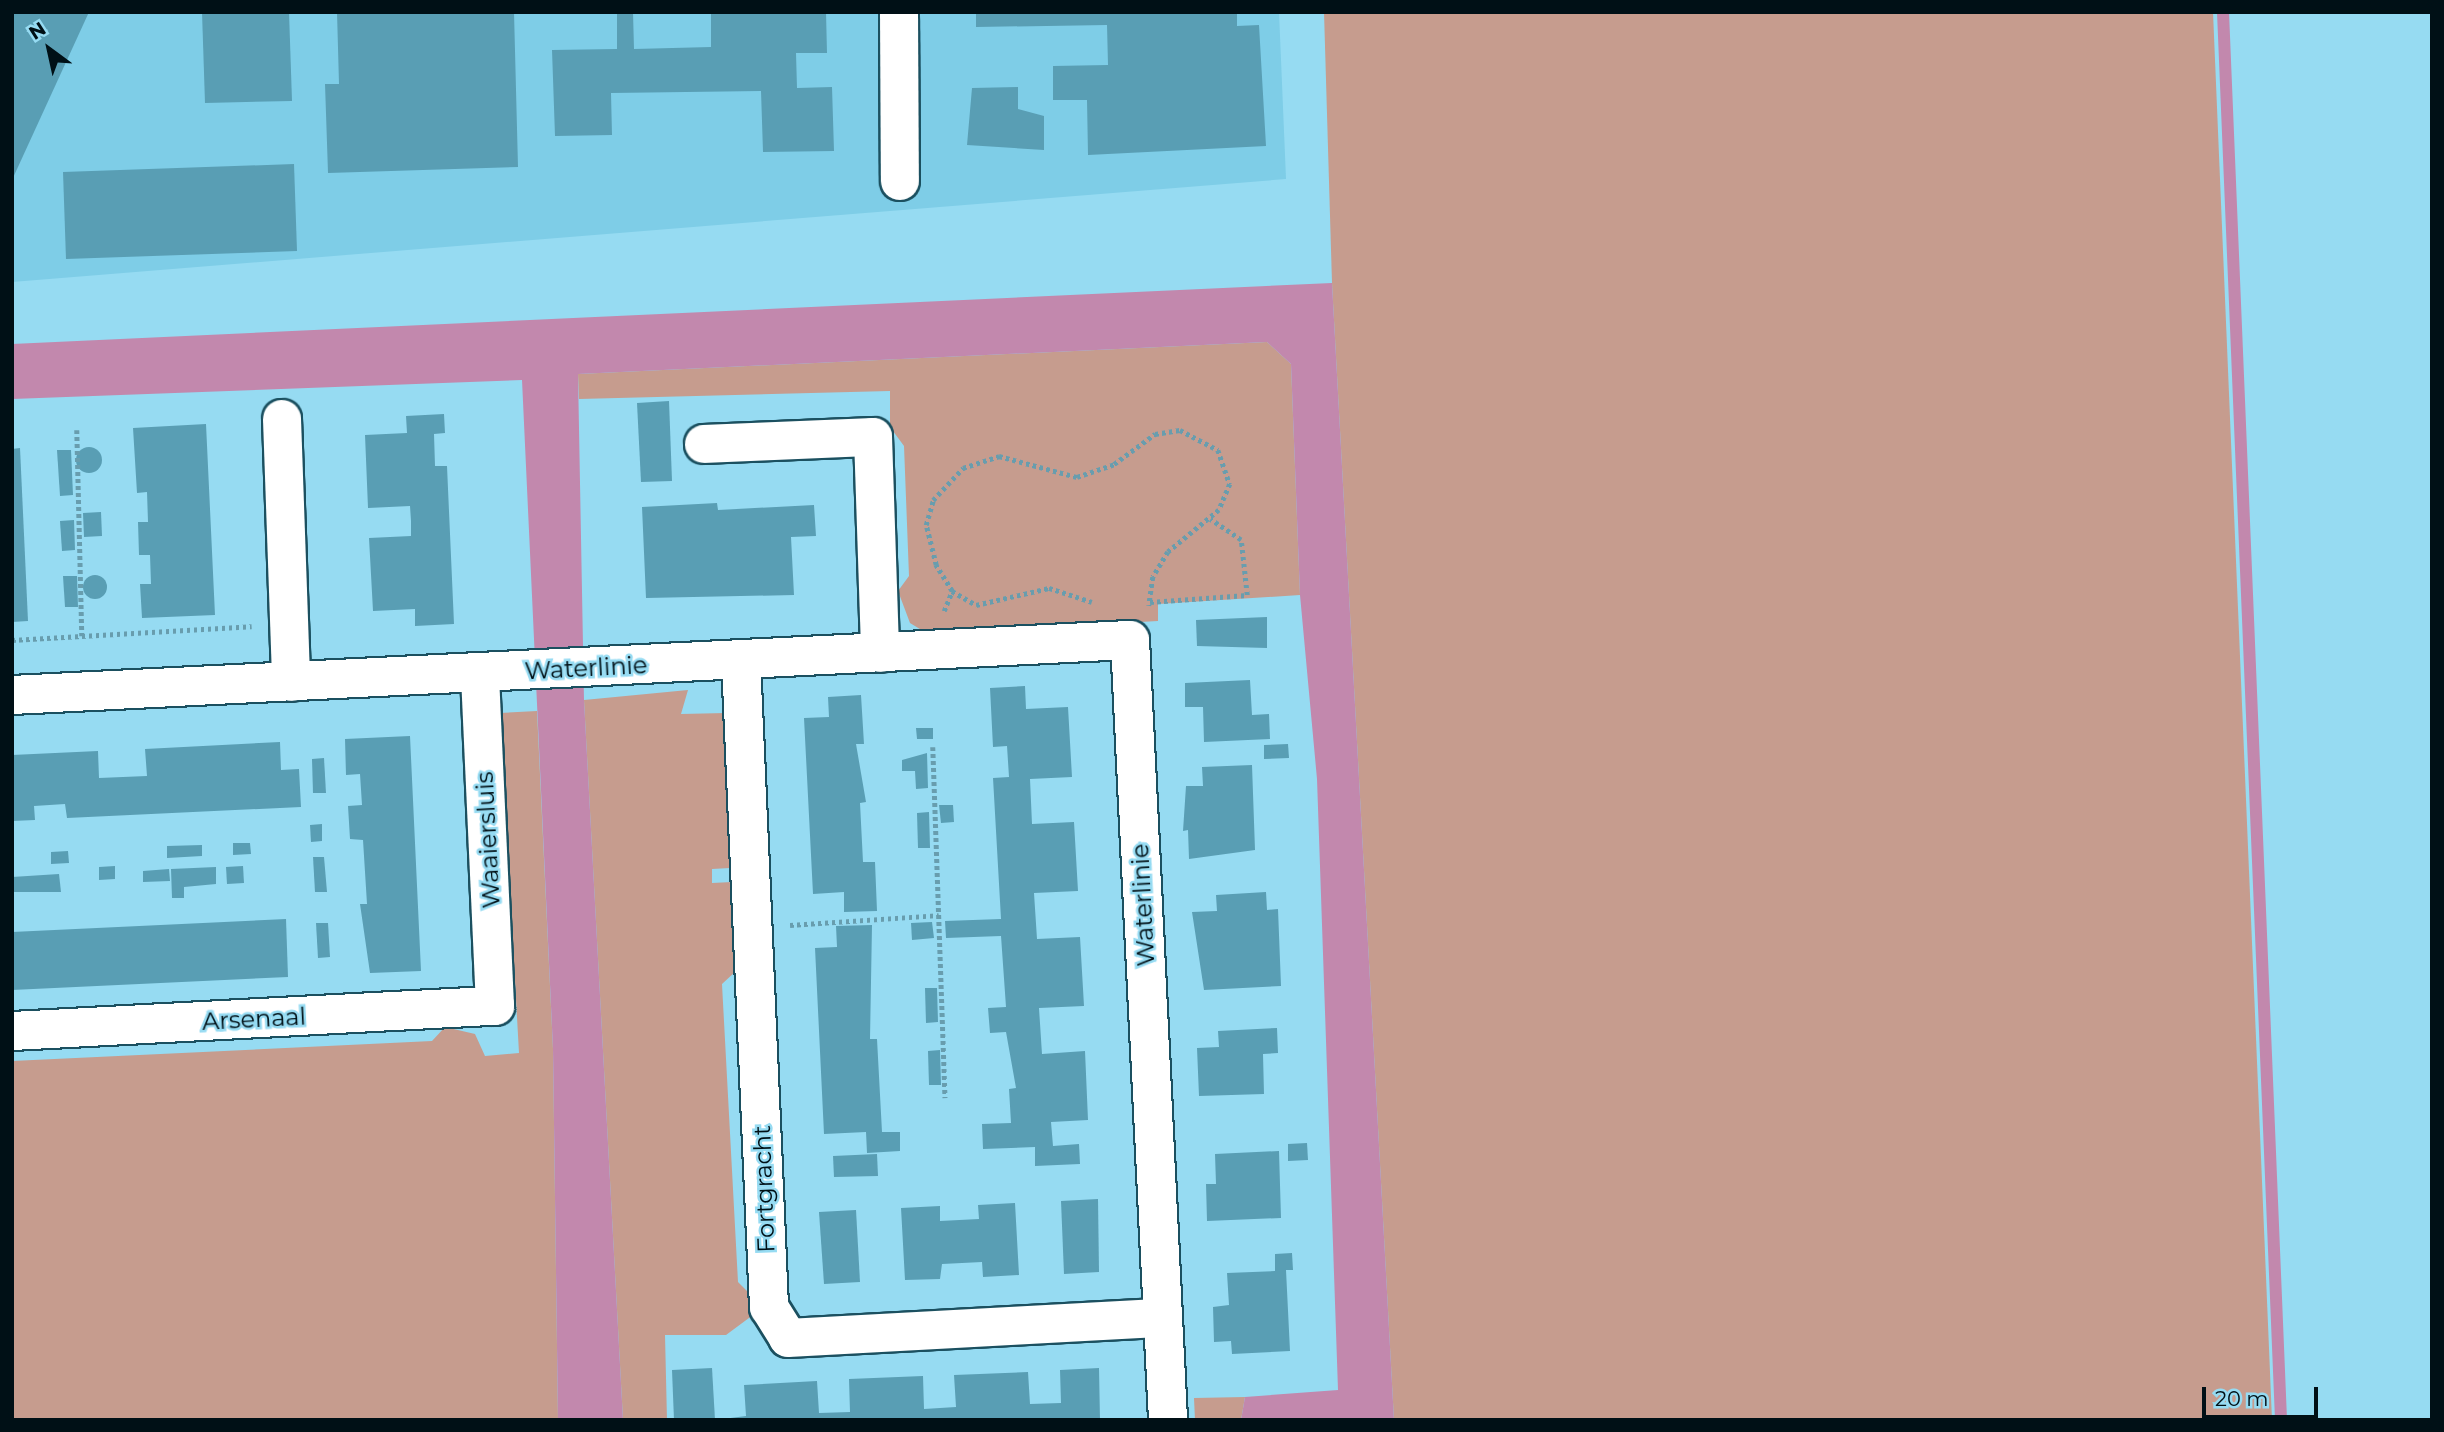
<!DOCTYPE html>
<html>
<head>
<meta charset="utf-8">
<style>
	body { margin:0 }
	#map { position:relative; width:2444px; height:1432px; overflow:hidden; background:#96dbf2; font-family:Montserrat,sans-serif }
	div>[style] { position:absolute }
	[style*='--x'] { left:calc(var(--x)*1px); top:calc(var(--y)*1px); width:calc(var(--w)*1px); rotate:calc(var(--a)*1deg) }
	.built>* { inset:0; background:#7ecde7 }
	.green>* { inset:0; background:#c69c8e }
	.water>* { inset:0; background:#c288ad }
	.stream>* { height:12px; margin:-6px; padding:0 6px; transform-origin:6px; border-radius:6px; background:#c288ad }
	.building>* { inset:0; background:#599eb4 }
	.round { border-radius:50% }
	.path>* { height:4.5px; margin-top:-2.25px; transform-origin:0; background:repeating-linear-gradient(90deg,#689dae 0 3.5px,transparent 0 7px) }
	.roads { filter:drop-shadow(2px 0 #1b5060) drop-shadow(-2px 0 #1b5060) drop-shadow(0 2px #1b5060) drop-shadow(0 -2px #1b5060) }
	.minor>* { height:38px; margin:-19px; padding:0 19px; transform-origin:19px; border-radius:19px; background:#fff }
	span { translate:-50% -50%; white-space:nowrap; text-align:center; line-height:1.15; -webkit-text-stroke:5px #96dbf2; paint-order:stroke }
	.street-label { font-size:24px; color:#001016 }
	.frame { position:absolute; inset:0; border:14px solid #001016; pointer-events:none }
	.north { position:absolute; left:14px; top:14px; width:70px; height:70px; -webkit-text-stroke:5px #96dbf2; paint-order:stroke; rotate:327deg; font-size:19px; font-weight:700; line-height:28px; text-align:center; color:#001016 }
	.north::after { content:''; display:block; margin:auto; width:24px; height:32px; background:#001016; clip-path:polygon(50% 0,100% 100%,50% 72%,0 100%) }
	.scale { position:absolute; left:2202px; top:1387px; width:116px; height:32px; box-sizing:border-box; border:4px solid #001016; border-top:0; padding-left:9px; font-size:21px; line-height:24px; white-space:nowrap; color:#001016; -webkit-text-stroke:5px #96dbf2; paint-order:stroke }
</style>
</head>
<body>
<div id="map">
	<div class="built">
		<i style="clip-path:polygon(12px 12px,1279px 12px,1286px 179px,12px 282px)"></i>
	</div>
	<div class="green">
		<i style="clip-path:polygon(1324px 12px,2213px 12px,2272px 1420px,1394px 1420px,1332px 283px)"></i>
		<i style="clip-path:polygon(1267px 342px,1291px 364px,1300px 595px,1158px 604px,1158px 621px,928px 634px,910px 623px,898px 591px,909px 576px,904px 446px,890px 427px,890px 391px,579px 399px,578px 374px)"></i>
		<i style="clip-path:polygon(688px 690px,681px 714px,726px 713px,730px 868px,712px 869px,712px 883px,732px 882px,735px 972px,722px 984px,738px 1282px,750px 1294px,753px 1315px,726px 1335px,665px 1335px,667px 1420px,623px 1420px,584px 700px)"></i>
		<i style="clip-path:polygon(537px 711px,553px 1049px,558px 1420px,12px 1420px,12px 1061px,432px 1041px,445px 1027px,475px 1034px,485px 1056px,519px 1053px,500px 713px)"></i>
		<i style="clip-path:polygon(1245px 1397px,1241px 1420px,1195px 1420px,1194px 1398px)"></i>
	</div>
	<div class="water">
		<i style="clip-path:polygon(1332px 283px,1394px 1420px,1241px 1420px,1245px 1397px,1338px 1390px,1317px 779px,1300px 595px,1291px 364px,1267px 342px,578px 374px,584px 700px,623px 1420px,558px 1420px,553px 1049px,522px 380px,12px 399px,12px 344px)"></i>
	</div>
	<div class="stream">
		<i style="--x:2223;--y:12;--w:1409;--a:87.64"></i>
	</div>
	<div class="building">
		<i style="clip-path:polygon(12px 12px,89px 12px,12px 180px)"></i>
		<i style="clip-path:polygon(202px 12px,289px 12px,292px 101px,205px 103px)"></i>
		<i style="clip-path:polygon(337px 12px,514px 12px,518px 167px,328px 173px,325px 84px,339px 84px)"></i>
		<i style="clip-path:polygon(617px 12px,633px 12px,634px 49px,711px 47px,711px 12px,826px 12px,827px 53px,796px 53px,797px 88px,832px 87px,834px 151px,763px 152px,761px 91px,611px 93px,612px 135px,555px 136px,552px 50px,617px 49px)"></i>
		<i style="clip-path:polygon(976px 12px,1237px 12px,1237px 26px,1259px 25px,1266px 146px,1088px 155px,1087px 100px,1053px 100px,1053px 66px,1108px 65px,1107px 25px,976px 27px)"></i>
		<i style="clip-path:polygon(1018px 87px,1018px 109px,1044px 116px,1044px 150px,967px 145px,972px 88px)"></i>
		<i style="clip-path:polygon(294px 164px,297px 251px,66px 259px,63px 172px)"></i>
		<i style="clip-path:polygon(669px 401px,672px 481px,641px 482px,637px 403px)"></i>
		<i style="clip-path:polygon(444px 414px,445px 433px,434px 434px,435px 466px,447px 466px,454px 624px,415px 626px,415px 609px,373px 611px,369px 538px,411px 536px,411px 521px,410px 506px,368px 508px,365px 435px,407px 433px,406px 416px)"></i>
		<i style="clip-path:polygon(206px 424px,215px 615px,142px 618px,140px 584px,151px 584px,150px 555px,139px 555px,138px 522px,148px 522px,147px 492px,137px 493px,133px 428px)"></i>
		<i class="round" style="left:76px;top:447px;width:26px;height:26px"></i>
		<i style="clip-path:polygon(20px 448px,28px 621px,12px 622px,12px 449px)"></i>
		<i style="clip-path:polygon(57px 450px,71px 450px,73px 495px,60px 496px)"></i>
		<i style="clip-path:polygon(717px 503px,718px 510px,814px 505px,816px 536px,791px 537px,794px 595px,646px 598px,642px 507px)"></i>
		<i style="clip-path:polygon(101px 512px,102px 536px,84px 537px,83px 513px)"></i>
		<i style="clip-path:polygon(74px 520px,75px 550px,62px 551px,60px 521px)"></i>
		<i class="round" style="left:83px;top:575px;width:24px;height:24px"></i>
		<i style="clip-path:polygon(63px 576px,77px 576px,78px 607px,65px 607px)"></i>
		<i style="clip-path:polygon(1267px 617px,1267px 648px,1197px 646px,1196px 620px)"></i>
		<i style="clip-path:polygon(1250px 680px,1252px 715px,1269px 714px,1270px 739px,1204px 742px,1203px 707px,1185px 707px,1185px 683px)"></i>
		<i style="clip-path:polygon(1025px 686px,1026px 709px,1068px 707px,1072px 777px,1030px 779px,1032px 824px,1074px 822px,1078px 891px,1034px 893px,1037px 939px,1080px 937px,1084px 1006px,1039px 1008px,1042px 1054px,1085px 1051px,1088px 1120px,1051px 1122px,1053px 1146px,1079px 1144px,1080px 1164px,1035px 1166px,1035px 1147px,983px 1149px,982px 1124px,1011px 1123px,1009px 1089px,1016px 1088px,1006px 1032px,990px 1033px,988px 1008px,1006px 1007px,1001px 936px,946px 938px,945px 921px,1001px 919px,993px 778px,1009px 777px,1007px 746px,993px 747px,990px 688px)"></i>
		<i style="clip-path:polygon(861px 695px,864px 744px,856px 744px,866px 802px,860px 803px,863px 862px,875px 862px,877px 911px,844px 912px,844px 892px,813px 894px,804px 718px,829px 717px,828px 697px)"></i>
		<i style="clip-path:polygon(916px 728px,933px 728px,933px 739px,917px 739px)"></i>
		<i style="clip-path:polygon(410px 736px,421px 971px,370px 973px,360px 904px,367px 904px,363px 840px,350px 839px,348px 806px,362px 805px,360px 774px,346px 775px,345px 739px)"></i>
		<i style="clip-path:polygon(280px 742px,281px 770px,299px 769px,301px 807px,67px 818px,65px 804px,34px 806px,35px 820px,12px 821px,12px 755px,98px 751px,99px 778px,147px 776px,145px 749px)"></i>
		<i style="clip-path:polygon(1288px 744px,1289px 758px,1264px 759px,1264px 745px)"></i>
		<i style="clip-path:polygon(927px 753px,928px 788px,916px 789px,915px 771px,902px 771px,902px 760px)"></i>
		<i style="clip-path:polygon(324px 758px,326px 793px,313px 793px,312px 759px)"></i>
		<i style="clip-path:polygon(1252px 765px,1255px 850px,1189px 859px,1188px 830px,1183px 831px,1186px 786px,1203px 786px,1202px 767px)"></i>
		<i style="clip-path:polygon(939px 805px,953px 805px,954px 822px,941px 823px)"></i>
		<i style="clip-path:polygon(929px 812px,930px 848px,918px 848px,917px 813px)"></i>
		<i style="clip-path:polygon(322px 824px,322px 841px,311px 842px,310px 825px)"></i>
		<i style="clip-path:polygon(233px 843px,250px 843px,251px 854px,233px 855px)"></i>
		<i style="clip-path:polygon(202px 845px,202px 856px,167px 858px,167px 846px)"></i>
		<i style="clip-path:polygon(68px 851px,69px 863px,51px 864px,51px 852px)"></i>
		<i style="clip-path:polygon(313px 857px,324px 857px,327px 892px,315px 892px)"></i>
		<i style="clip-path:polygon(115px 866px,115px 879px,99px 880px,99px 867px)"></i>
		<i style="clip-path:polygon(243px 866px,244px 883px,227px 884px,226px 867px)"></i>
		<i style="clip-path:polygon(216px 867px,216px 884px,184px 887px,184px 898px,172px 898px,171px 869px)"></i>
		<i style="clip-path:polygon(169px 869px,170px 881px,143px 882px,143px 871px)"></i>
		<i style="clip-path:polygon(59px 874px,61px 892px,12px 892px,12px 877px)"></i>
		<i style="clip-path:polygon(1266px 892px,1267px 910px,1278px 909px,1281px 986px,1204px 990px,1192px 912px,1217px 911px,1216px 895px)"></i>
		<i style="clip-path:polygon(286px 919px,288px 977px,12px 990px,12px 932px)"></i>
		<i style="clip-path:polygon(932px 922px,934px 938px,912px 940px,911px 923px)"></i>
		<i style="clip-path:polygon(316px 923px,328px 923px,330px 957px,318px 958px)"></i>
		<i style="clip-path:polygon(872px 925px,870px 1039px,877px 1039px,882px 1132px,900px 1132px,900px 1151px,867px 1153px,866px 1132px,824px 1134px,815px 948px,837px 947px,836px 926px)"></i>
		<i style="clip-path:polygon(925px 988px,937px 988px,938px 1022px,926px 1023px)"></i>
		<i style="clip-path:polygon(1277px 1028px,1278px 1053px,1263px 1054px,1264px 1094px,1199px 1096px,1197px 1048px,1219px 1047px,1218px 1031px)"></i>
		<i style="clip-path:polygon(940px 1050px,941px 1085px,929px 1085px,928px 1051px)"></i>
		<i style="clip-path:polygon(1307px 1143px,1308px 1160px,1288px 1161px,1288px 1144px)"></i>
		<i style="clip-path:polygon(1279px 1151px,1281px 1218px,1207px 1221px,1206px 1184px,1216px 1184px,1215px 1154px)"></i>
		<i style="clip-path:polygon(877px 1154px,878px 1176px,834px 1177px,833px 1156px)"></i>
		<i style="clip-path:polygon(1098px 1199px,1099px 1272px,1064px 1274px,1061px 1201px)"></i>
		<i style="clip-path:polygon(1015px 1203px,1019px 1275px,983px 1277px,982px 1262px,942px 1264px,940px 1279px,905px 1280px,901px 1208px,940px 1206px,940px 1221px,979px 1219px,978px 1205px)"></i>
		<i style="clip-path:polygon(856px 1210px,860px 1282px,824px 1284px,819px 1212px)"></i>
		<i style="clip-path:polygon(1292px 1253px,1293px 1270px,1286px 1270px,1290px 1351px,1232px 1354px,1231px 1341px,1214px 1342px,1213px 1307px,1229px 1305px,1227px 1273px,1275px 1271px,1275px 1254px)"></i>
		<i style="clip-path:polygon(712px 1368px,715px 1420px,674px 1420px,672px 1370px)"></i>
		<i style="clip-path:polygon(1099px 1368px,1100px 1420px,715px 1420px,746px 1416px,744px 1385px,817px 1381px,819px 1413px,850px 1412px,849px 1379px,923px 1376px,924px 1409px,956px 1407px,954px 1375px,1028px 1372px,1030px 1404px,1061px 1403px,1060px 1370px)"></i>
	</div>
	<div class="path">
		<i style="--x:77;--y:430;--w:206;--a:88.6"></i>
		<i style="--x:952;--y:591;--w:28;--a:30"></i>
		<i style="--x:976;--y:605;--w:75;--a:-13.1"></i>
		<i style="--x:1049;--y:588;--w:45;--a:18"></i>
		<i style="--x:1150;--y:602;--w:97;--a:-4.1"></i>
		<i style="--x:1247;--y:595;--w:55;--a:-96.2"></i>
		<i style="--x:1241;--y:540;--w:37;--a:-146"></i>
		<i style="--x:944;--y:611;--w:22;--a:-68"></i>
		<i style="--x:952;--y:591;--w:31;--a:-122"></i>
		<i style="--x:936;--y:565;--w:41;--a:-104"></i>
		<i style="--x:926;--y:525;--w:26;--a:-74"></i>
		<i style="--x:933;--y:500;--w:44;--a:-46.8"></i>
		<i style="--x:963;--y:468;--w:38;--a:-18"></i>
		<i style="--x:999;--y:456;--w:81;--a:15.1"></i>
		<i style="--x:1077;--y:477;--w:39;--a:-19"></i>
		<i style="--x:1114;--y:464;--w:51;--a:-36.2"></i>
		<i style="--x:1155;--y:434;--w:25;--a:-9"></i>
		<i style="--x:1180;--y:430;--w:43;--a:27.8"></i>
		<i style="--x:1218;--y:450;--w:36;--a:71"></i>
		<i style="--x:1230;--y:484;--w:28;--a:113"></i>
		<i style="--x:1219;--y:510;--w:66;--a:140.5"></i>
		<i style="--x:1168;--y:552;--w:29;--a:121"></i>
		<i style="--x:1153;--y:577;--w:29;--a:98"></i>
		<i style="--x:12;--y:640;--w:240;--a:-3.3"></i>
		<i style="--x:933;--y:747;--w:351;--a:88"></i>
		<i style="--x:790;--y:925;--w:149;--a:-3.8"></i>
	</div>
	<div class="roads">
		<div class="minor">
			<i style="--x:899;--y:12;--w:169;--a:89.7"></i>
			<i style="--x:282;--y:419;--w:263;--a:88"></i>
			<i style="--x:704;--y:444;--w:169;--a:-2.4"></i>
			<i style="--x:873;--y:437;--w:216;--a:88.1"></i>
			<i style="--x:741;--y:660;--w:648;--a:87.52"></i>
			<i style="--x:769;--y:1307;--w:36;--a:58"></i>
			<i style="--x:788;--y:1338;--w:375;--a:-3.1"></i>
			<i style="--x:12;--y:695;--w:1119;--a:-2.82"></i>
			<i style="--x:1130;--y:640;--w:781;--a:87.21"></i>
			<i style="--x:12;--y:1031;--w:484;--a:-3"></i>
			<i style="--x:495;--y:1006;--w:333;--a:-92.6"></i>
		</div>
	</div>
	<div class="street-label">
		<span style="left:586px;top:668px;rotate:-3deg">Waterlinie</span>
		<span style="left:488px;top:840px;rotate:-93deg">Waaiersluis</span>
		<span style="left:1143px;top:905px;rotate:-93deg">Waterlinie</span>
		<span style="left:254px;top:1019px;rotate:-3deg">Arsenaal</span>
		<span style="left:764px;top:1189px;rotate:-92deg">Fortgracht</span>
	</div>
	<div class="frame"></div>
	<div class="north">N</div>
	<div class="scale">20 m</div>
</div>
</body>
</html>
